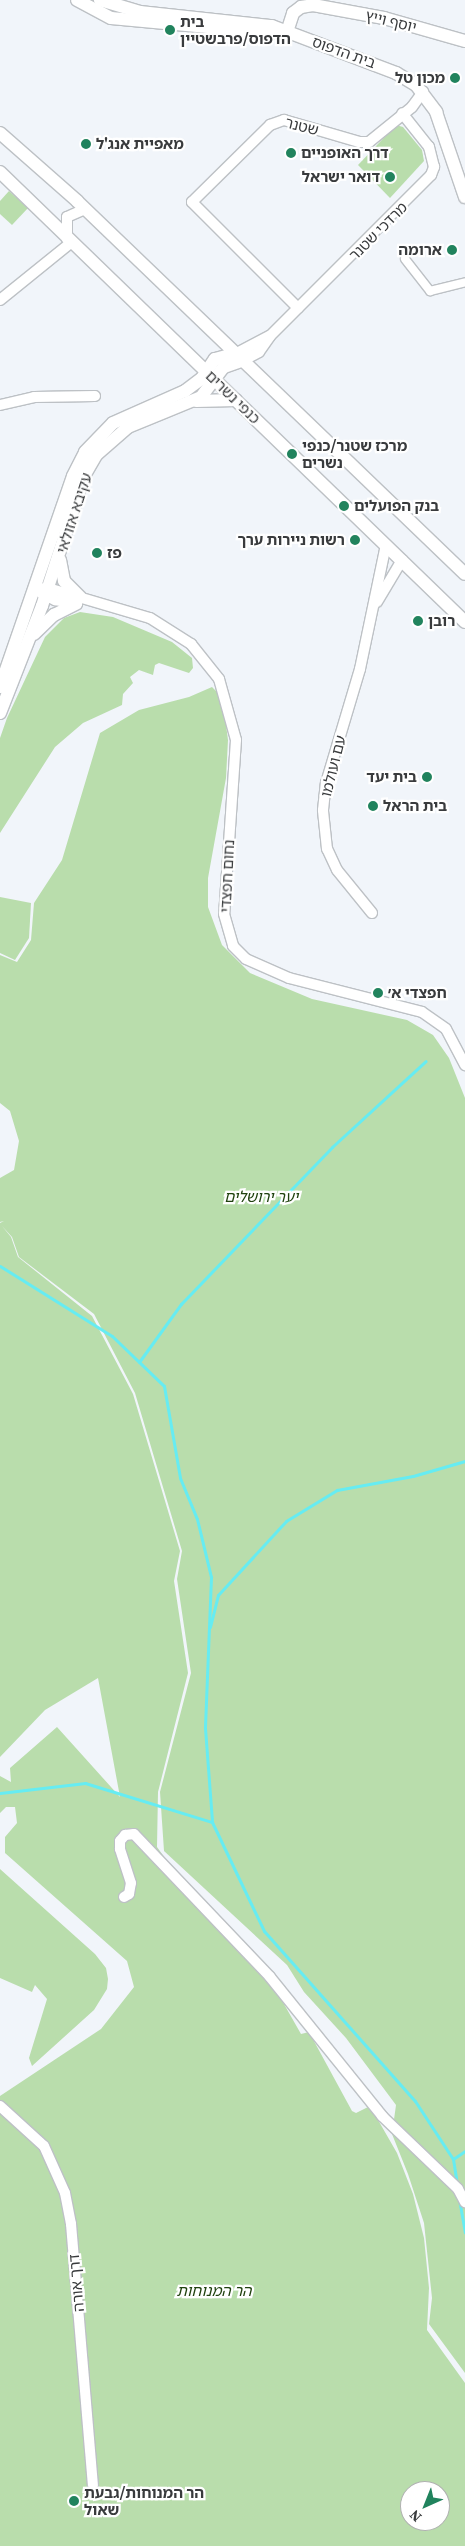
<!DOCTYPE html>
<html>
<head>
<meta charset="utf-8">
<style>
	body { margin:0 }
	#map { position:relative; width:465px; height:2546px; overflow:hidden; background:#f1f5fa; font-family:"Source Serif 4","Noto Sans Hebrew",serif }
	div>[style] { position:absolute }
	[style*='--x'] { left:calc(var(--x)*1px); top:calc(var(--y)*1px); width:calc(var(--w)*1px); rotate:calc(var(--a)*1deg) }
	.green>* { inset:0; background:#b9ddac }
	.stream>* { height:3px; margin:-1.5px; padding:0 1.5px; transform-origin:1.5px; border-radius:1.5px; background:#66ecf2 }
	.roads { filter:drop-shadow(1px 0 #bdc1c5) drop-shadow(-1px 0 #bdc1c5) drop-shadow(0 1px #bdc1c5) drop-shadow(0 -1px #bdc1c5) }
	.pedestrian>* { height:8px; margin:-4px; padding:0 4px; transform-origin:4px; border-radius:4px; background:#fff }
	.minor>* { height:10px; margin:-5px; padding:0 5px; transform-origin:5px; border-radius:5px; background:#fff }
	.tertiary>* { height:12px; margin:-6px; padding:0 6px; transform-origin:6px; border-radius:6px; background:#fff }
	.dots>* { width:14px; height:14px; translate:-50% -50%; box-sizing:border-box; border:2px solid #fff; border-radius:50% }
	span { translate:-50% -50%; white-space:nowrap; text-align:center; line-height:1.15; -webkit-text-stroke:4.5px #fff; paint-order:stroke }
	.poi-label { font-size:15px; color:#393b3d; font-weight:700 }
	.left { translate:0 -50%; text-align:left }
	.right { translate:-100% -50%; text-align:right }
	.street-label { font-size:15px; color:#393b3d }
	.park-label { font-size:15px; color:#20420f; font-style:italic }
	.north { position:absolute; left:400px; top:2481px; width:50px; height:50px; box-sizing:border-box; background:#fff; border:1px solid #b0b1b1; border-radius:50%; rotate:224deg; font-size:14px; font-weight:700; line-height:20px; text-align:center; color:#393b3d }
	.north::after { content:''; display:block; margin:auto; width:18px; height:22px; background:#21835d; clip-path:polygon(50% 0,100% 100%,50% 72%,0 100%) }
</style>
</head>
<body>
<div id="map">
	<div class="green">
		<i style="clip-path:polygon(396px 125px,403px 127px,422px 150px,424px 161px,390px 198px,358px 165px)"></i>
		<i style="clip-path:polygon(9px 191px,28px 208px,12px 225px,0 214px,0 201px)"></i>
		<i style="clip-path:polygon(80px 612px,113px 617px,172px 642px,192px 658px,193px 668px,189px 673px,159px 663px,155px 665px,153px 675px,139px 670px,130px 677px,133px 683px,123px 694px,122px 705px,83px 723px,55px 747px,0 833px,0 738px,7px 718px,45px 637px,64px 618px)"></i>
		<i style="clip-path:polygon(evenodd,212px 687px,218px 693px,224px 710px,228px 740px,226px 778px,208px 878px,208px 907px,222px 945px,250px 973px,312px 999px,407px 1020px,433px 1035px,449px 1058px,465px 1098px,465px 2373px,429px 2324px,432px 2298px,424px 2223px,408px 2174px,392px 2134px,396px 2105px,346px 2038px,304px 1992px,287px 1965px,164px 1851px,160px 1792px,191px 1673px,177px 1579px,182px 1551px,135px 1393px,94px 1314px,19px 1257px,12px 1237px,2px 1226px,11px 1237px,18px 1257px,92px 1316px,133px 1394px,180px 1551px,174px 1581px,188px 1673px,158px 1792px,157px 1847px,212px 1923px,272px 1983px,301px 2034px,309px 2032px,352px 2111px,356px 2113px,370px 2106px,397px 2153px,413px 2194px,424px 2238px,429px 2288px,427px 2330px,465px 2383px,465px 2546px,0 2546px,0 2096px,101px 2029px,134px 1987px,127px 1961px,5px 1853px,5px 1837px,17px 1823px,15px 1807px,6px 1807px,0 1813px,0 1776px,11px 1782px,10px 1768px,57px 1727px,120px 1797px,98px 1678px,45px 1710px,0 1757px,0 1223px,4px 1221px,0 1222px,0 1178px,14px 1170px,19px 1141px,10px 1111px,0 1103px,0 955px,17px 962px,31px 940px,34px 903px,62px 860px,100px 733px,139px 710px,189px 697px,212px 687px,410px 2491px,440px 2491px,440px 2521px,410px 2521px,410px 2491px)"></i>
		<i style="clip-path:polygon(0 897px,31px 903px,29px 938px,15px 960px,0 953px)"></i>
		<i style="clip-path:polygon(0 1869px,95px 1954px,106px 1968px,108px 1979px,107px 1989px,94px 2010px,32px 2066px,29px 2058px,47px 1999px,35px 1985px,32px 1992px,0 1978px)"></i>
	</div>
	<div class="stream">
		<i style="--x:0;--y:1266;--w:132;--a:32"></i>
		<i style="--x:112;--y:1336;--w:72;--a:43.9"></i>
		<i style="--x:164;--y:1386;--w:93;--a:80.1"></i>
		<i style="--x:180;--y:1478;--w:44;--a:67.5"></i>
		<i style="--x:197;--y:1519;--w:60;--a:76.4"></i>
		<i style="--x:211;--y:1577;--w:151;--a:92.3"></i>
		<i style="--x:205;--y:1728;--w:94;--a:85.7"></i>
		<i style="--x:212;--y:1822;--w:121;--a:64.5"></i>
		<i style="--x:264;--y:1931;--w:227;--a:48.4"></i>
		<i style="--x:415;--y:2101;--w:69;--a:56.8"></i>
		<i style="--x:453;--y:2159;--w:24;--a:81"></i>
		<i style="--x:139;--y:1362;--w:72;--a:-54.1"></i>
		<i style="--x:181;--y:1304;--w:218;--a:-46.1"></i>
		<i style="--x:332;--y:1147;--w:127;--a:-42.5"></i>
		<i style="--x:210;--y:1627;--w:33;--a:-76"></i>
		<i style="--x:218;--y:1595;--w:100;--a:-47.4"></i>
		<i style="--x:286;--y:1521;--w:60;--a:-31.3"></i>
		<i style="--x:337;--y:1490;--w:77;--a:-10.4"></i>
		<i style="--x:413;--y:1476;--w:54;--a:-16.1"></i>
		<i style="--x:0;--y:1793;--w:86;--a:-6.7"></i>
		<i style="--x:85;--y:1783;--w:133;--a:17.1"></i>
		<i style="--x:453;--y:2159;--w:14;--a:-34"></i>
		<i style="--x:459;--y:2199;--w:34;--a:80"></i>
	</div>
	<div class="roads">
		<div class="pedestrian">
			<i style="--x:405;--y:259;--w:41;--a:52"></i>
			<i style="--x:430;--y:291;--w:36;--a:-14"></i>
		</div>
		<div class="minor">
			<i style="--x:67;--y:239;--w:22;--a:-90"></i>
			<i style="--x:67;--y:217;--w:20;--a:-24"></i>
			<i style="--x:0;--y:300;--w:92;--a:-38.9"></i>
			<i style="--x:298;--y:308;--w:150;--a:-135"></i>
			<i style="--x:192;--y:202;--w:110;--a:-44.6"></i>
			<i style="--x:270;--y:125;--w:15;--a:-20"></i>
			<i style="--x:284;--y:120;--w:78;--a:16.3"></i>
			<i style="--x:359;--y:142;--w:10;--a:0"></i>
			<i style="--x:369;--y:142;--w:55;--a:-39.1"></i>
			<i style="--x:412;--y:107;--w:19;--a:-54"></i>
			<i style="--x:237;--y:353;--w:36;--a:-28"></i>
			<i style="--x:244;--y:360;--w:17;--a:-28"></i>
			<i style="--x:259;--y:352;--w:19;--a:-55"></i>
			<i style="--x:270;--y:336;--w:228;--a:-45"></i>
			<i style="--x:431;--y:175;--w:9;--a:-69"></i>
			<i style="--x:434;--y:167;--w:21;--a:-104"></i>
			<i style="--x:429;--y:147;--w:43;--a:-128.5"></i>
			<i style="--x:0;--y:405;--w:35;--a:-13"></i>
			<i style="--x:34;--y:397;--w:61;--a:-0.9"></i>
			<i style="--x:35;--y:589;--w:13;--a:-4"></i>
			<i style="--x:48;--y:588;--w:106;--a:16.4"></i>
			<i style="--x:150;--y:618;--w:49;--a:32.4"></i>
			<i style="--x:191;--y:644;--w:45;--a:51.3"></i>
			<i style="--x:219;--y:679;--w:63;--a:74.4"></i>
			<i style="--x:236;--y:740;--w:174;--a:93.9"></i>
			<i style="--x:224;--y:914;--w:33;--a:74"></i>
			<i style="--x:233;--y:946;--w:18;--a:45"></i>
			<i style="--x:246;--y:959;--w:47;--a:23.8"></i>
			<i style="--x:289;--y:978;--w:137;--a:14.3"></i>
			<i style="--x:422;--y:1012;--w:29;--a:35"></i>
			<i style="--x:446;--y:1029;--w:41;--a:62.2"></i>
			<i style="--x:41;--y:593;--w:16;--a:27"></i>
			<i style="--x:55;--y:600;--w:22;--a:10"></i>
			<i style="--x:377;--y:602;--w:49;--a:-59.2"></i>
			<i style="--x:372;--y:913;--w:55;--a:-129.1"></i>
			<i style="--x:337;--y:870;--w:23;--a:-115"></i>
			<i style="--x:327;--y:849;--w:39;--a:-96"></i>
			<i style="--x:323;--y:810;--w:27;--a:-84"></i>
			<i style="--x:326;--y:783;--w:119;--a:-73.4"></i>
			<i style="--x:360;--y:669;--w:127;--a:-78.2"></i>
			<i style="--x:124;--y:1897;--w:6;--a:-31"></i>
			<i style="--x:129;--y:1894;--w:11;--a:-80"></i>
			<i style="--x:131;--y:1883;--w:36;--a:-108"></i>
			<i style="--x:120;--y:1849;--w:8;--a:-90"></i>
			<i style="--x:120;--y:1841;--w:8;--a:-50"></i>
			<i style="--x:125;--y:1835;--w:9;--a:-6"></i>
			<i style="--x:134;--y:1834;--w:197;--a:46.4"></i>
			<i style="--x:270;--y:1977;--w:179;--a:51.1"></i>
			<i style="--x:382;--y:2116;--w:105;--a:43.8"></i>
			<i style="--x:458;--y:2189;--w:15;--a:62"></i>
			<i style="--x:0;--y:2106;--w:59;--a:42.3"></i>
			<i style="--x:44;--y:2146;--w:51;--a:65.9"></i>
			<i style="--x:65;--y:2193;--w:32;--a:79"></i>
			<i style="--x:71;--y:2224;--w:262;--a:85.2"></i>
		</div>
		<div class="tertiary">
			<i style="--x:77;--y:0;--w:38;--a:28"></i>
			<i style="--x:111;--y:18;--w:162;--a:5.3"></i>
			<i style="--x:100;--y:0;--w:42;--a:16.7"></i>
			<i style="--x:140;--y:12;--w:133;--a:6.1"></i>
			<i style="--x:272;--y:26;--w:133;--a:20.8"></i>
			<i style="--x:396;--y:73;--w:23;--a:31"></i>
			<i style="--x:416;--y:85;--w:34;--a:53"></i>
			<i style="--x:436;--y:112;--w:90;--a:71.2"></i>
			<i style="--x:286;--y:35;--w:23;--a:-72"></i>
			<i style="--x:293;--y:13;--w:10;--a:-37"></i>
			<i style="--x:301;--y:7;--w:12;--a:-9"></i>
			<i style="--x:313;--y:5;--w:72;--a:10.4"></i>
			<i style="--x:384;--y:18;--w:84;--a:15.9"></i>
			<i style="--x:0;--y:133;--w:103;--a:41.4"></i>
			<i style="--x:77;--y:201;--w:538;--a:43.87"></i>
			<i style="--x:0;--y:172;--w:647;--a:44.06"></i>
			<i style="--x:196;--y:401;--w:40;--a:-1.4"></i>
			<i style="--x:60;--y:560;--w:21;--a:79"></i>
			<i style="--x:64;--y:581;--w:23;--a:45"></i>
			<i style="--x:34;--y:634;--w:28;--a:-44"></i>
			<i style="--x:54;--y:615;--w:25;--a:-27"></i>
			<i style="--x:0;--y:687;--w:223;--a:-70.9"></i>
			<i style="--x:73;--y:476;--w:27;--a:-63"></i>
			<i style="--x:85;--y:452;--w:40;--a:-46"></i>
			<i style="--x:113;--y:423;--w:79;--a:-24"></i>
			<i style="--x:185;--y:391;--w:21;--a:-37"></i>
			<i style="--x:202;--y:378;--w:23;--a:-56"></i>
			<i style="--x:215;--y:359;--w:23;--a:-15"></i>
			<i style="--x:0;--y:713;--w:115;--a:-68.6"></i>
			<i style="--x:42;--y:606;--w:137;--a:-72.1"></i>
			<i style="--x:84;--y:476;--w:24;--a:-60"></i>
			<i style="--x:96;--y:455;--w:43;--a:-41.2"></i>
			<i style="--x:128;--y:427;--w:79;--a:-22.3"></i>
			<i style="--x:201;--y:397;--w:38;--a:-53"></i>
			<i style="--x:224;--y:367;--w:21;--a:-19"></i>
		</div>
	</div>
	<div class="dots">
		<i style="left:170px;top:30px;background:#21835d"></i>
		<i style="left:455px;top:78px;background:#21835d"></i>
		<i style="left:86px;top:144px;background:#21835d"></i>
		<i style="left:291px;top:153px;background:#21835d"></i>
		<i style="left:390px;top:177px;background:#21835d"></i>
		<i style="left:452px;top:250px;background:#21835d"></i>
		<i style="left:292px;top:454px;background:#21835d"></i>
		<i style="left:344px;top:506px;background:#21835d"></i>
		<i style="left:355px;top:540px;background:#21835d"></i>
		<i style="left:97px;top:553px;background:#21835d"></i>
		<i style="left:418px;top:621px;background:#21835d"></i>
		<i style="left:427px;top:777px;background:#21835d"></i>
		<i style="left:373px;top:806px;background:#21835d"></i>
		<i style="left:378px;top:993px;background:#21835d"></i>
		<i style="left:74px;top:2501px;background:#21835d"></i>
	</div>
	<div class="poi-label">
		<span class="left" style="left:180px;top:30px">בית<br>הדפוס/פרבשטיין</span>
		<span class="right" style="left:445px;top:78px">מכון טל</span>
		<span class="left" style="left:96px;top:144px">מאפיית אנג'ל</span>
		<span class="left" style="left:301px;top:153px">דרך האופניים</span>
		<span class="right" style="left:380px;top:177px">דואר ישראל</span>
		<span class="right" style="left:442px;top:250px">ארומה</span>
		<span class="left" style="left:302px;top:454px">מרכז שטנר/כנפי<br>נשרים</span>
		<span class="left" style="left:354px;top:506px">בנק הפועלים</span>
		<span class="right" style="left:345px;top:540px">רשות ניירות ערך</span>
		<span class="left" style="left:107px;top:553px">פז</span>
		<span class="left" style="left:428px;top:621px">רובן</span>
		<span class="right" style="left:417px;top:777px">בית יעד</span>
		<span class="left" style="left:383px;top:806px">בית הראל</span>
		<span class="left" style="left:388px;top:993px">חפצדי א׳</span>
		<span class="left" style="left:84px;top:2501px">הר המנוחות/גבעת<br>שאול</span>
	</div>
	<div class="street-label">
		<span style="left:391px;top:21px;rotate:14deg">יוסף וייץ</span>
		<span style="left:344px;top:52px;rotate:20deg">בית הדפוס</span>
		<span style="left:302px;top:126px;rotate:14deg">שטנר</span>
		<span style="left:378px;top:231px;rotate:-45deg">מרדכי שטנר</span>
		<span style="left:233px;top:397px;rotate:44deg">כנפי נשרים</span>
		<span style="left:74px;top:513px;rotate:-72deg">עקיבא אזולאי</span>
		<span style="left:333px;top:766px;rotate:-76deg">עם ועולמו</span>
		<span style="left:227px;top:876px;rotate:-87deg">נחום חפצדי</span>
		<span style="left:76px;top:2283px;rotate:-95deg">דרך אורה</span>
	</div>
	<div class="park-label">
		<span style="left:261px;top:1197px">יער ירושלים</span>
		<span style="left:214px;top:2291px">הר המנוחות</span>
	</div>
	<div class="north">N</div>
</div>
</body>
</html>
